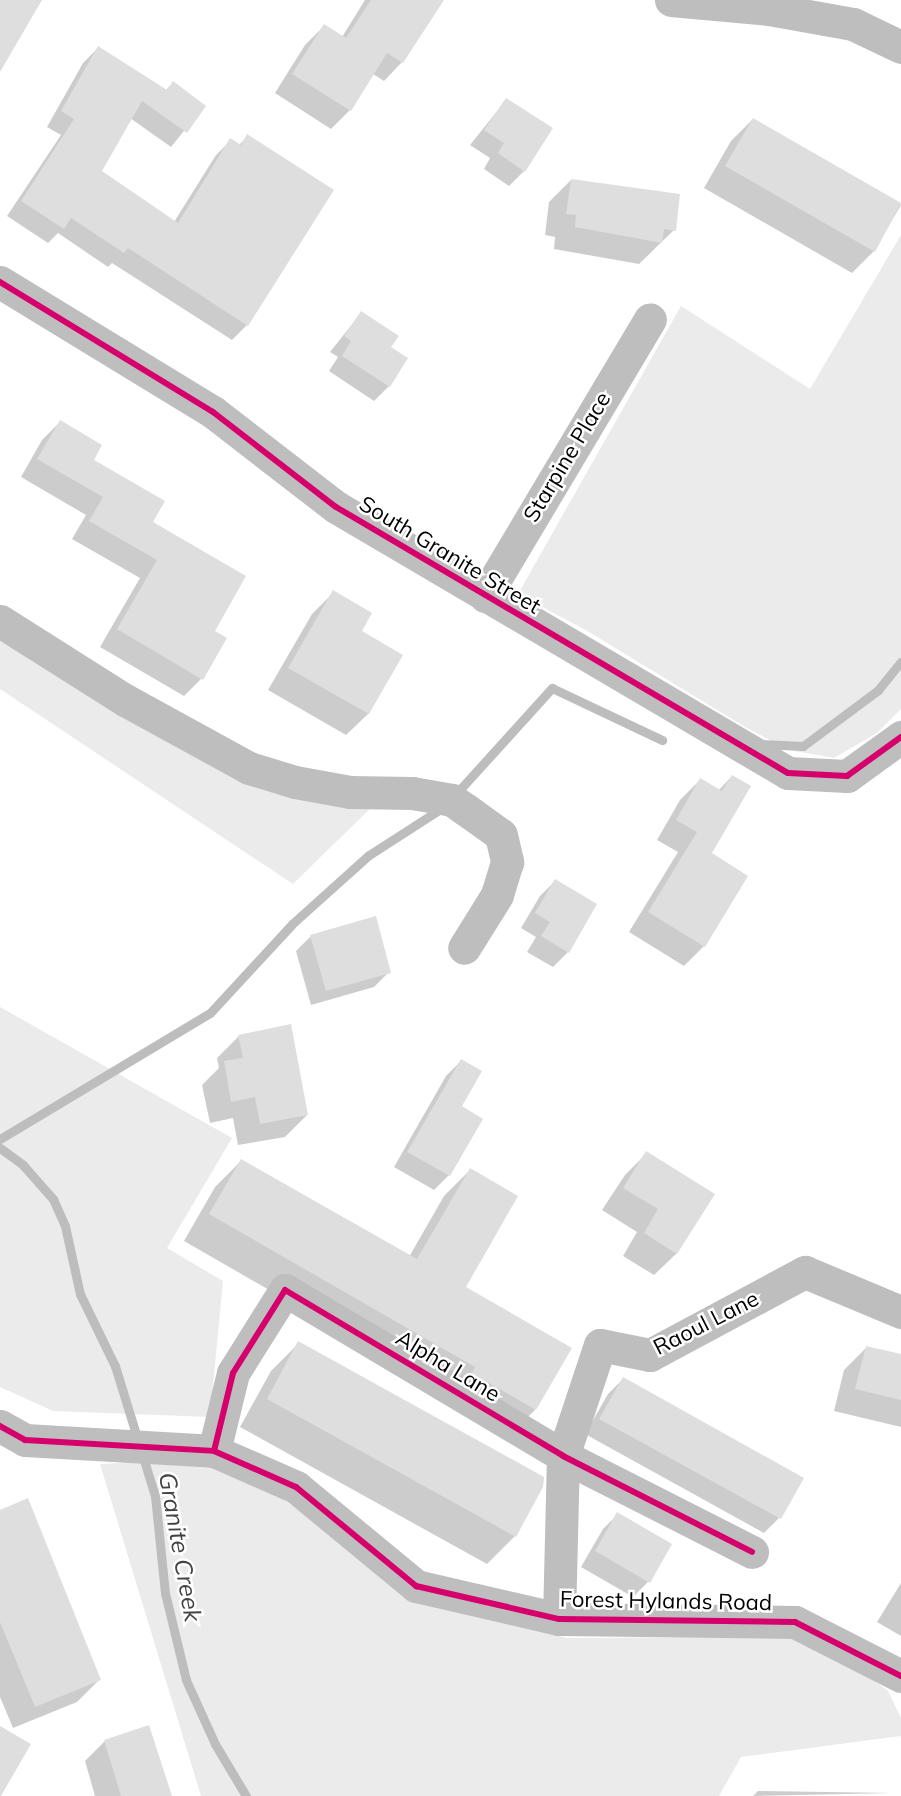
<!DOCTYPE html>
<html>
<head>
<meta charset="utf-8">
<style>
	body { margin:0 }
	#map { position:relative; width:901px; height:1796px; overflow:hidden; background:#fff; font-family:Mulish,sans-serif }
	div>[style] { position:absolute }
	[style*='--x'] { left:calc(var(--x)*1px); top:calc(var(--y)*1px); width:calc(var(--w)*1px); rotate:calc(var(--a)*1deg) }
	.green>* { inset:0; background:#ebebeb }
	.shadow>* { inset:0; background:#0003 }
	.stream>* { height:9px; margin:-4.5px; padding:0 4.5px; transform-origin:4.5px; border-radius:4.5px; background:#bdbdbd }
	.building>* { inset:0; background:#dedede }
	.minor>* { height:33px; margin:-16.5px; padding:0 16.5px; transform-origin:16.5px; border-radius:16.5px; background:#bebebe }
	.cycleway>* { height:6px; margin:-3px; padding:0 3px; transform-origin:3px; border-radius:3px; background:#d6006c }
	span { translate:-50% -50%; white-space:nowrap; text-align:center; line-height:1.15; -webkit-text-stroke:5px #fff; paint-order:stroke }
	.street-label { font-size:22px; color:#000 }
	.water-label { font-size:24px; color:#424242; font-style:italic }
</style>
</head>
<body>
<div id="map">
	<div class="green">
		<i style="clip-path:polygon(901px 235px,901px 709px,877px 733px,834px 758px,789px 750px,745px 727px,589px 632px,518px 594px,681px 306px,810px 389px)"></i>
		<i style="clip-path:polygon(0 630px,156px 729px,383px 796px,293px 884px,0 689px)"></i>
		<i style="clip-path:polygon(0 1007px,232px 1138px,167px 1248px,223px 1281px,210px 1417px,53px 1411px,0 1387px)"></i>
		<i style="clip-path:polygon(206px 1459px,275px 1493px,408px 1591px,566px 1638px,792px 1637px,849px 1661px,888px 1691px,901px 1718px,901px 1736px,741px 1757px,719px 1796px,201px 1796px,100px 1464px)"></i>
	</div>
	<div class="shadow">
		<i style="clip-path:polygon(365px 0,442px 0,402px 62px,384px 81px,373px 74px,350px 110px,331px 129px,275px 93px,305px 45px,324px 26px,342px 37px)"></i>
		<i style="clip-path:polygon(98px 48px,165px 91px,173px 83px,204px 106px,171px 147px,130px 118px,100px 172px,174px 222px,216px 155px,231px 140px,239px 145px,248px 136px,247px 325px,232px 340px,112px 263px,108px 267px,58px 233px,48px 243px,7px 216px,61px 135px,47px 127px,83px 63px)"></i>
		<i style="clip-path:polygon(506px 100px,524px 171px,509px 186px,484px 169px,490px 158px,470px 145px)"></i>
		<i style="clip-path:polygon(753px 119px,901px 205px,874px 251px,852px 273px,704px 188px,731px 141px)"></i>
		<i style="clip-path:polygon(571px 180px,674px 230px,639px 264px,554px 249px,555px 237px,545px 235px,549px 202px)"></i>
		<i style="clip-path:polygon(361px 313px,389px 348px,389px 386px,374px 401px,329px 371px,338px 357px,330px 352px)"></i>
		<i style="clip-path:polygon(60px 422px,151px 523px,213px 631px,201px 679px,184px 696px,100px 647px,140px 578px,72px 539px,86px 515px,21px 477px,42px 440px)"></i>
		<i style="clip-path:polygon(334px 592px,360px 631px,401px 655px,368px 714px,346px 735px,268px 690px,312px 614px)"></i>
		<i style="clip-path:polygon(732px 776px,710px 854px,704px 946px,684px 966px,629px 932px,678px 852px,657px 840px,680px 800px,700px 780px,718px 791px)"></i>
		<i style="clip-path:polygon(555px 881px,568px 952px,553px 967px,527px 952px,536px 937px,521px 928px,540px 896px)"></i>
		<i style="clip-path:polygon(311px 936px,389px 972px,374px 987px,311px 1005px,296px 951px)"></i>
		<i style="clip-path:polygon(239px 1036px,307px 1115px,285px 1137px,238px 1145px,233px 1118px,210px 1123px,202px 1085px,219px 1068px,217px 1058px)"></i>
		<i style="clip-path:polygon(461px 1061px,460px 1107px,449px 1175px,434px 1190px,394px 1167px,446px 1076px)"></i>
		<i style="clip-path:polygon(647px 1153px,713px 1194px,676px 1254px,654px 1275px,623px 1256px,637px 1232px,602px 1210px,625px 1175px)"></i>
		<i style="clip-path:polygon(241px 1161px,409px 1257px,444px 1196px,470px 1170px,464px 1288px,535px 1410px,509px 1436px,450px 1394px,184px 1241px,215px 1187px)"></i>
		<i style="clip-path:polygon(299px 1343px,515px 1536px,487px 1564px,240px 1427px,271px 1371px)"></i>
		<i style="clip-path:polygon(866px 1348px,901px 1356px,901px 1427px,834px 1411px,844px 1370px)"></i>
		<i style="clip-path:polygon(623px 1379px,779px 1518px,764px 1533px,585px 1434px,608px 1394px)"></i>
		<i style="clip-path:polygon(0 1512px,99px 1680px,77px 1702px,13px 1728px,0 1697px)"></i>
		<i style="clip-path:polygon(618px 1514px,648px 1582px,633px 1597px,581px 1567px,603px 1529px)"></i>
		<i style="clip-path:polygon(901px 1583px,901px 1636px,877px 1622px)"></i>
		<i style="clip-path:polygon(148px 1727px,170px 1796px,95px 1796px,85px 1761px,104px 1742px)"></i>
		<i style="clip-path:polygon(758px 1791px,893px 1793px,753px 1796px)"></i>
	</div>
	<div class="stream">
		<i style="--x:761;--y:744;--w:42;--a:2.7"></i>
		<i style="--x:803;--y:746;--w:94;--a:-36.7"></i>
		<i style="--x:878;--y:690;--w:36;--a:-51"></i>
		<i style="--x:454;--y:796;--w:146;--a:-47.8"></i>
		<i style="--x:552;--y:688;--w:122;--a:25.3"></i>
		<i style="--x:0;--y:1139;--w:245;--a:-31"></i>
		<i style="--x:210;--y:1013;--w:121;--a:-47.3"></i>
		<i style="--x:292;--y:924;--w:103;--a:-41.9"></i>
		<i style="--x:369;--y:855;--w:90;--a:-32.8"></i>
		<i style="--x:0;--y:1148;--w:29;--a:36"></i>
		<i style="--x:23;--y:1165;--w:45;--a:48.6"></i>
		<i style="--x:53;--y:1199;--w:30;--a:66"></i>
		<i style="--x:65;--y:1226;--w:70;--a:77.6"></i>
		<i style="--x:80;--y:1294;--w:80;--a:64.1"></i>
		<i style="--x:115;--y:1366;--w:136;--a:72.9"></i>
		<i style="--x:155;--y:1496;--w:98;--a:84.1"></i>
		<i style="--x:165;--y:1593;--w:89;--a:76.4"></i>
		<i style="--x:186;--y:1680;--w:70;--a:65.6"></i>
		<i style="--x:215;--y:1744;--w:61;--a:59.2"></i>
	</div>
	<div class="building">
		<i style="clip-path:polygon(0 0,42px 0,0 72px)"></i>
		<i style="clip-path:polygon(371px 0,444px 0,403px 63px,387px 53px,351px 111px,292px 74px,324px 24px,346px 38px)"></i>
		<i style="clip-path:polygon(98px 46px,167px 90px,173px 81px,206px 106px,187px 133px,142px 101px,102px 171px,178px 223px,230px 138px,241px 145px,247px 134px,334px 190px,248px 326px,128px 248px,124px 253px,71px 218px,64px 229px,21px 201px,74px 119px,61px 111px)"></i>
		<i style="clip-path:polygon(506px 98px,553px 128px,525px 172px,498px 153px,504px 143px,484px 130px)"></i>
		<i style="clip-path:polygon(753px 118px,901px 203px,875px 252px,725px 166px)"></i>
		<i style="clip-path:polygon(571px 179px,680px 194px,676px 231px,664px 229px,662px 243px,575px 227px,576px 215px,566px 214px)"></i>
		<i style="clip-path:polygon(361px 311px,399px 336px,391px 347px,408px 358px,390px 387px,342px 356px,351px 341px,344px 336px)"></i>
		<i style="clip-path:polygon(60px 420px,102px 445px,94px 460px,165px 501px,153px 522px,246px 576px,215px 631px,227px 638px,203px 680px,117px 629px,157px 560px,89px 521px,103px 497px,37px 459px)"></i>
		<i style="clip-path:polygon(333px 590px,372px 613px,362px 631px,403px 655px,369px 714px,288px 668px)"></i>
		<i style="clip-path:polygon(732px 775px,751px 786px,712px 853px,748px 876px,705px 947px,648px 912px,697px 832px,676px 820px,700px 778px,722px 791px)"></i>
		<i style="clip-path:polygon(555px 879px,597px 904px,569px 953px,541px 936px,550px 922px,535px 913px)"></i>
		<i style="clip-path:polygon(376px 916px,391px 973px,326px 991px,310px 935px)"></i>
		<i style="clip-path:polygon(291px 1024px,308px 1115px,260px 1124px,255px 1097px,231px 1102px,224px 1061px,243px 1058px,238px 1035px)"></i>
		<i style="clip-path:polygon(461px 1059px,482px 1071px,462px 1106px,483px 1119px,450px 1176px,407px 1152px)"></i>
		<i style="clip-path:polygon(646px 1151px,715px 1194px,677px 1254px,644px 1233px,658px 1209px,623px 1188px)"></i>
		<i style="clip-path:polygon(241px 1159px,417px 1259px,470px 1168px,518px 1196px,466px 1287px,572px 1348px,536px 1410px,472px 1373px,475px 1367px,209px 1214px)"></i>
		<i style="clip-path:polygon(298px 1341px,544px 1477px,543px 1487px,516px 1537px,267px 1399px)"></i>
		<i style="clip-path:polygon(866px 1346px,901px 1354px,901px 1400px,855px 1389px)"></i>
		<i style="clip-path:polygon(623px 1377px,804px 1478px,781px 1519px,599px 1419px)"></i>
		<i style="clip-path:polygon(28px 1498px,101px 1680px,35px 1707px,0 1622px,0 1510px)"></i>
		<i style="clip-path:polygon(617px 1512px,672px 1544px,650px 1583px,595px 1551px)"></i>
		<i style="clip-path:polygon(149px 1725px,172px 1796px,121px 1796px,104px 1740px)"></i>
		<i style="clip-path:polygon(0 1726px,31px 1744px,1px 1796px,0 1796px)"></i>
	</div>
	<div class="minor">
		<i style="--x:671;--y:0;--w:98;--a:5.2"></i>
		<i style="--x:769;--y:9;--w:85;--a:10.1"></i>
		<i style="--x:853;--y:24;--w:53;--a:25.6"></i>
		<i style="--x:0;--y:282;--w:250;--a:31.4"></i>
		<i style="--x:213;--y:412;--w:155;--a:37.7"></i>
		<i style="--x:336;--y:507;--w:524;--a:30.48"></i>
		<i style="--x:788;--y:773;--w:59;--a:2.9"></i>
		<i style="--x:847;--y:776;--w:67;--a:-35.8"></i>
		<i style="--x:485;--y:596;--w:322;--a:-59.2"></i>
		<i style="--x:0;--y:621;--w:148;--a:32.3"></i>
		<i style="--x:125;--y:700;--w:141;--a:28.7"></i>
		<i style="--x:249;--y:768;--w:48;--a:16.9"></i>
		<i style="--x:295;--y:782;--w:56;--a:10.3"></i>
		<i style="--x:350;--y:792;--w:62;--a:0.9"></i>
		<i style="--x:412;--y:793;--w:41;--a:9.9"></i>
		<i style="--x:452;--y:800;--w:16;--a:35"></i>
		<i style="--x:465;--y:809;--w:44;--a:35.8"></i>
		<i style="--x:501;--y:835;--w:28;--a:77"></i>
		<i style="--x:507;--y:862;--w:34;--a:107"></i>
		<i style="--x:497;--y:895;--w:62;--a:121.9"></i>
		<i style="--x:0;--y:1426;--w:29;--a:29"></i>
		<i style="--x:25;--y:1440;--w:189;--a:3.3"></i>
		<i style="--x:214;--y:1451;--w:90;--a:23.7"></i>
		<i style="--x:296;--y:1487;--w:156;--a:39.5"></i>
		<i style="--x:416;--y:1586;--w:147;--a:13"></i>
		<i style="--x:559;--y:1619;--w:236;--a:0.7"></i>
		<i style="--x:795;--y:1622;--w:119;--a:27"></i>
		<i style="--x:214;--y:1451;--w:80;--a:-76.3"></i>
		<i style="--x:233;--y:1373;--w:98;--a:-57.9"></i>
		<i style="--x:285;--y:1290;--w:324;--a:30.8"></i>
		<i style="--x:563;--y:1456;--w:212;--a:26.9"></i>
		<i style="--x:559;--y:1619;--w:163;--a:-88.6"></i>
		<i style="--x:563;--y:1456;--w:117;--a:-71.6"></i>
		<i style="--x:600;--y:1345;--w:51;--a:11.3"></i>
		<i style="--x:650;--y:1355;--w:176;--a:-28.2"></i>
		<i style="--x:805;--y:1272;--w:104;--a:22.6"></i>
	</div>
	<div class="cycleway">
		<i style="--x:0;--y:282;--w:250;--a:31.4"></i>
		<i style="--x:213;--y:412;--w:155;--a:37.7"></i>
		<i style="--x:336;--y:507;--w:524;--a:30.48"></i>
		<i style="--x:788;--y:773;--w:59;--a:2.9"></i>
		<i style="--x:847;--y:776;--w:67;--a:-35.8"></i>
		<i style="--x:0;--y:1426;--w:29;--a:29"></i>
		<i style="--x:25;--y:1440;--w:189;--a:3.3"></i>
		<i style="--x:214;--y:1451;--w:90;--a:23.7"></i>
		<i style="--x:296;--y:1487;--w:156;--a:39.5"></i>
		<i style="--x:416;--y:1586;--w:147;--a:13"></i>
		<i style="--x:559;--y:1619;--w:236;--a:0.7"></i>
		<i style="--x:795;--y:1622;--w:119;--a:27"></i>
		<i style="--x:214;--y:1451;--w:80;--a:-76.3"></i>
		<i style="--x:233;--y:1373;--w:98;--a:-57.9"></i>
		<i style="--x:285;--y:1290;--w:324;--a:30.8"></i>
		<i style="--x:563;--y:1456;--w:212;--a:26.9"></i>
	</div>
	<div class="street-label">
		<span style="left:567px;top:457px;rotate:-59deg">Starpine Place</span>
		<span style="left:450px;top:555px;rotate:31deg">South Granite Street</span>
		<span style="left:706px;top:1323px;rotate:-27deg">Raoul Lane</span>
		<span style="left:448px;top:1366px;rotate:31deg">Alpha Lane</span>
		<span style="left:666px;top:1601px;rotate:1deg">Forest Hylands Road</span>
	</div>
	<div class="water-label">
		<span style="left:180px;top:1547px;rotate:80deg">Granite Creek</span>
	</div>
</div>
</body>
</html>
